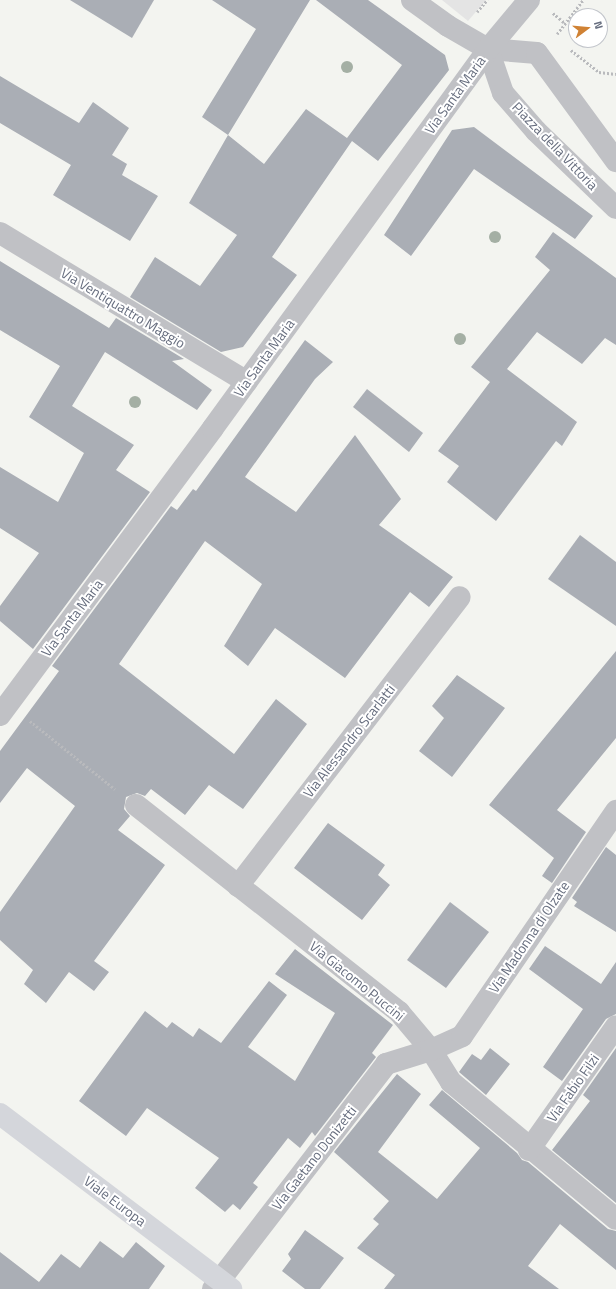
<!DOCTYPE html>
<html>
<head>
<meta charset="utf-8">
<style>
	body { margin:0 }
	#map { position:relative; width:616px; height:1289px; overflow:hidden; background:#f3f4f0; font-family:"Titillium Web",sans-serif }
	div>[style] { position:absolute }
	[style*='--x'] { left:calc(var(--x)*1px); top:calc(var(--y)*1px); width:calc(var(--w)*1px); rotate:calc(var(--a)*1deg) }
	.built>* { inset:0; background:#e4e4e4 }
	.building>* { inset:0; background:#aaaeb5 }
	.path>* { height:2.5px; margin-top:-1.25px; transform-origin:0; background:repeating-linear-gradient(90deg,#b9babd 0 2px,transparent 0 4px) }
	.street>* { height:22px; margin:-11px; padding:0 11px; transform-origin:11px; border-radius:11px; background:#c0c1c5 }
	.secondary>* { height:22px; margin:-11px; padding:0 11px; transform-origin:11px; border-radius:11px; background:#d4d6db }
	.trees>* { width:12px; height:12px; margin:-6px; border-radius:50%; background:#a4afa4 }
	span { translate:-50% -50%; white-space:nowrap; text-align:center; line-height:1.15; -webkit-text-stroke:4px #fff; paint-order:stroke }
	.street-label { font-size:14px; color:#666d7e }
	.north { position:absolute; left:568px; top:8px; width:40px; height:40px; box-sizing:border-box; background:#fff; border:1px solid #c2c5cb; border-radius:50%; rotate:74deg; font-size:11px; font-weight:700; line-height:16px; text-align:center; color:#666d7e }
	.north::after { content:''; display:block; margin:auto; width:14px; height:18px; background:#d08234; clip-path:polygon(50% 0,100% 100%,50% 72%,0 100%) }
</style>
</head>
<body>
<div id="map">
	<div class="built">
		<i style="clip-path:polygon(442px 0,486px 0,468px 21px)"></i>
	</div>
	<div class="building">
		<i style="clip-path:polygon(70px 0,154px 0,132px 38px)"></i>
		<i style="clip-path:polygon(212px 0,310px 0,228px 135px,202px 117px,256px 29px)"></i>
		<i style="clip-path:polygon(316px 0,368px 0,445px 55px,449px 70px,378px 161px,352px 141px,272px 257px,297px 275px,243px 347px,221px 352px,130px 297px,155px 257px,200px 286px,237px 235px,189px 203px,228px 135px,264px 164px,306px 109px,347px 138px,402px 65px)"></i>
		<i style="clip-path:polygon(0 76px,79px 123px,93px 102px,129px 128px,112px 155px,127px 164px,122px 175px,158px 196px,130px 241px,53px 195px,71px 165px,0 123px)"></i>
		<i style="clip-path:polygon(474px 127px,593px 216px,575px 239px,474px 169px,411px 256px,384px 235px,452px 130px)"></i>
		<i style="clip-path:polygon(553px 232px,616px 278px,616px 345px,605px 338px,582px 364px,537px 332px,507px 369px,577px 422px,562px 446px,556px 441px,496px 521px,447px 482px,459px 466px,438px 451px,490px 382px,471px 367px,550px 270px,535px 257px)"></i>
		<i style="clip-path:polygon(0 261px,109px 328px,116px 318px,184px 359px,172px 361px,212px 390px,197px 410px,105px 352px,72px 406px,134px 445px,116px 470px,150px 492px,33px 649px,0 621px,0 606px,39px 553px,0 528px,0 467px,58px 502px,84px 453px,29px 417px,60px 366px,0 330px)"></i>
		<i style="clip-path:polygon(305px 340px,333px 362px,315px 379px,245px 477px,296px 512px,355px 435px,401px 499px,379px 525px,453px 577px,429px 607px,410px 592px,345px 678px,275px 628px,248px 666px,224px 646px,262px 584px,205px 541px,119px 664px,234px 754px,276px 699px,307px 724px,243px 809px,209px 785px,185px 815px,151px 789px,145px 796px,137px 793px,126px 797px,124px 809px,130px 816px,118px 830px,165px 865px,94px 961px,109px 972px,94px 991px,69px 972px,46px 1003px,24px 984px,33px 970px,0 940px,0 912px,75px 806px,27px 768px,0 803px,0 751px,59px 671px,52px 666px,171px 506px,177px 510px,193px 489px,196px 491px)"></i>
		<i style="clip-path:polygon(367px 389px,423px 433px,409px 452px,353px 407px)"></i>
		<i style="clip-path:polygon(580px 535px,616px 562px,616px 626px,548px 579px)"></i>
		<i style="clip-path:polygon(616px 651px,616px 738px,557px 810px,586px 832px,552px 883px,542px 876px,554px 858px,489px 805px)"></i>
		<i style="clip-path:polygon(457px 675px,505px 708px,452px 777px,419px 751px,444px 718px,432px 706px)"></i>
		<i style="clip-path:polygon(328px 823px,385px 865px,378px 875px,390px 885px,362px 920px,294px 868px)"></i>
		<i style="clip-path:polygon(606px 847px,616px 855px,616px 932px,574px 906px,577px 902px,572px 898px)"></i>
		<i style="clip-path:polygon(450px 902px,489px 932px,446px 988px,407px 960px)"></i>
		<i style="clip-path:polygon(545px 946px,601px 984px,616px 962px,616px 1014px,606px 1019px,562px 1081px,543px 1067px,583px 1009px,529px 969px)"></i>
		<i style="clip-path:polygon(295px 949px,393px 1025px,372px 1053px,376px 1057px,315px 1136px,312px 1132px,300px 1148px,288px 1138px,253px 1183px,258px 1187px,240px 1210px,233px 1204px,225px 1212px,195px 1188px,219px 1158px,147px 1108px,126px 1136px,79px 1101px,145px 1011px,167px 1028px,172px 1022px,193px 1037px,199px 1028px,221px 1043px,269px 981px,287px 995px,248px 1047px,295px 1081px,335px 1013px,275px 974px)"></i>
		<i style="clip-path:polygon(490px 1048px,510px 1064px,486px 1095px,459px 1072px,472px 1054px,481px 1060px)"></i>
		<i style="clip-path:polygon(616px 1048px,616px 1203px,552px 1150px,590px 1101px,583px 1095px)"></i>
		<i style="clip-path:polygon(397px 1074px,421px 1094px,378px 1152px,437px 1199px,480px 1148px,429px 1105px,442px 1090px,517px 1153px,522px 1160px,528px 1162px,608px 1229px,616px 1231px,616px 1270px,560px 1224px,528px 1266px,559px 1289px,384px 1289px,395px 1275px,357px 1248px,379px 1224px,373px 1219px,389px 1201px,334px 1152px)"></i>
		<i style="clip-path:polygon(305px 1230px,344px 1258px,320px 1289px,305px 1289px,282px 1271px,291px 1259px,288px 1254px)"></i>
		<i style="clip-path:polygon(100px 1241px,123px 1258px,136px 1242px,165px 1266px,149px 1289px,0 1289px,0 1252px,39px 1282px,61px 1254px,80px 1268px)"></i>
	</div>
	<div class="path">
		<i style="--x:477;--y:12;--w:16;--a:-50"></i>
		<i style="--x:553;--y:13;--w:16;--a:40"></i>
		<i style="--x:557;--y:34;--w:43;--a:-52.6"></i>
		<i style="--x:571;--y:50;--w:36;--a:38"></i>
		<i style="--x:599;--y:72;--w:17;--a:7"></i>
		<i style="--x:30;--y:721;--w:109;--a:38.7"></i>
	</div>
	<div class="street">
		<i style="--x:412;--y:0;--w:44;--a:35.8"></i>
		<i style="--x:448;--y:26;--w:46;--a:29.9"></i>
		<i style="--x:488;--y:49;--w:49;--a:4.7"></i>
		<i style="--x:537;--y:53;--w:134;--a:53.8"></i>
		<i style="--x:488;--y:49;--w:46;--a:71.2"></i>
		<i style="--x:503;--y:93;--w:50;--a:49"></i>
		<i style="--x:536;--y:131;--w:111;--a:43.9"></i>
		<i style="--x:0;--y:233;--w:288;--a:31.1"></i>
		<i style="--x:0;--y:715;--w:357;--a:-53.4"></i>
		<i style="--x:213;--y:428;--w:468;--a:-54"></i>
		<i style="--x:488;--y:49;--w:64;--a:-50.1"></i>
		<i style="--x:136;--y:805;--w:335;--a:38.2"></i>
		<i style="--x:399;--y:1012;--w:50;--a:49.9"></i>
		<i style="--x:431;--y:1050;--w:38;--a:58"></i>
		<i style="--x:451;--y:1082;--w:214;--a:39.7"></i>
		<i style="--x:238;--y:886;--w:364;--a:-52.5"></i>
		<i style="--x:529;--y:1150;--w:151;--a:-54.9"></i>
		<i style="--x:213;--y:1289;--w:284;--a:-52.4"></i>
		<i style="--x:386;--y:1064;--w:47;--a:-17.3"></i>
		<i style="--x:431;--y:1050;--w:34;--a:-24"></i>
		<i style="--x:462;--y:1036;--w:273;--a:-55.6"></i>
	</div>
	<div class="secondary">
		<i style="--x:0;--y:1114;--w:290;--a:37.1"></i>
	</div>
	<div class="trees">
		<i style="left:347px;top:67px"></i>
		<i style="left:495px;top:237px"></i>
		<i style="left:460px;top:339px"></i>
		<i style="left:135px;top:402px"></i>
	</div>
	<div class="street-label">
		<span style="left:455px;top:95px;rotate:-54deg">Via Santa Maria</span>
		<span style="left:555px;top:146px;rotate:46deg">Piazza della Vittoria</span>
		<span style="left:123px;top:308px;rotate:31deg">Via Ventiquattro Maggio</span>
		<span style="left:264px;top:358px;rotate:-54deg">Via Santa Maria</span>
		<span style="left:72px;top:618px;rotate:-53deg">Via Santa Maria</span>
		<span style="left:349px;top:741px;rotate:-52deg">Via Alessandro Scarlatti</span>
		<span style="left:529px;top:937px;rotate:-56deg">Via Madonna di Olzate</span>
		<span style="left:357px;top:981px;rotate:39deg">Via Giacomo Puccini</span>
		<span style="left:573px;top:1088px;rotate:-55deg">Via Fabio Filzi</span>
		<span style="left:314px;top:1158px;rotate:-52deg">Via Gaetano Donizetti</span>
		<span style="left:115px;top:1201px;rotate:37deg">Viale Europa</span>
	</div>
	<div class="north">N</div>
</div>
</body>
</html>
